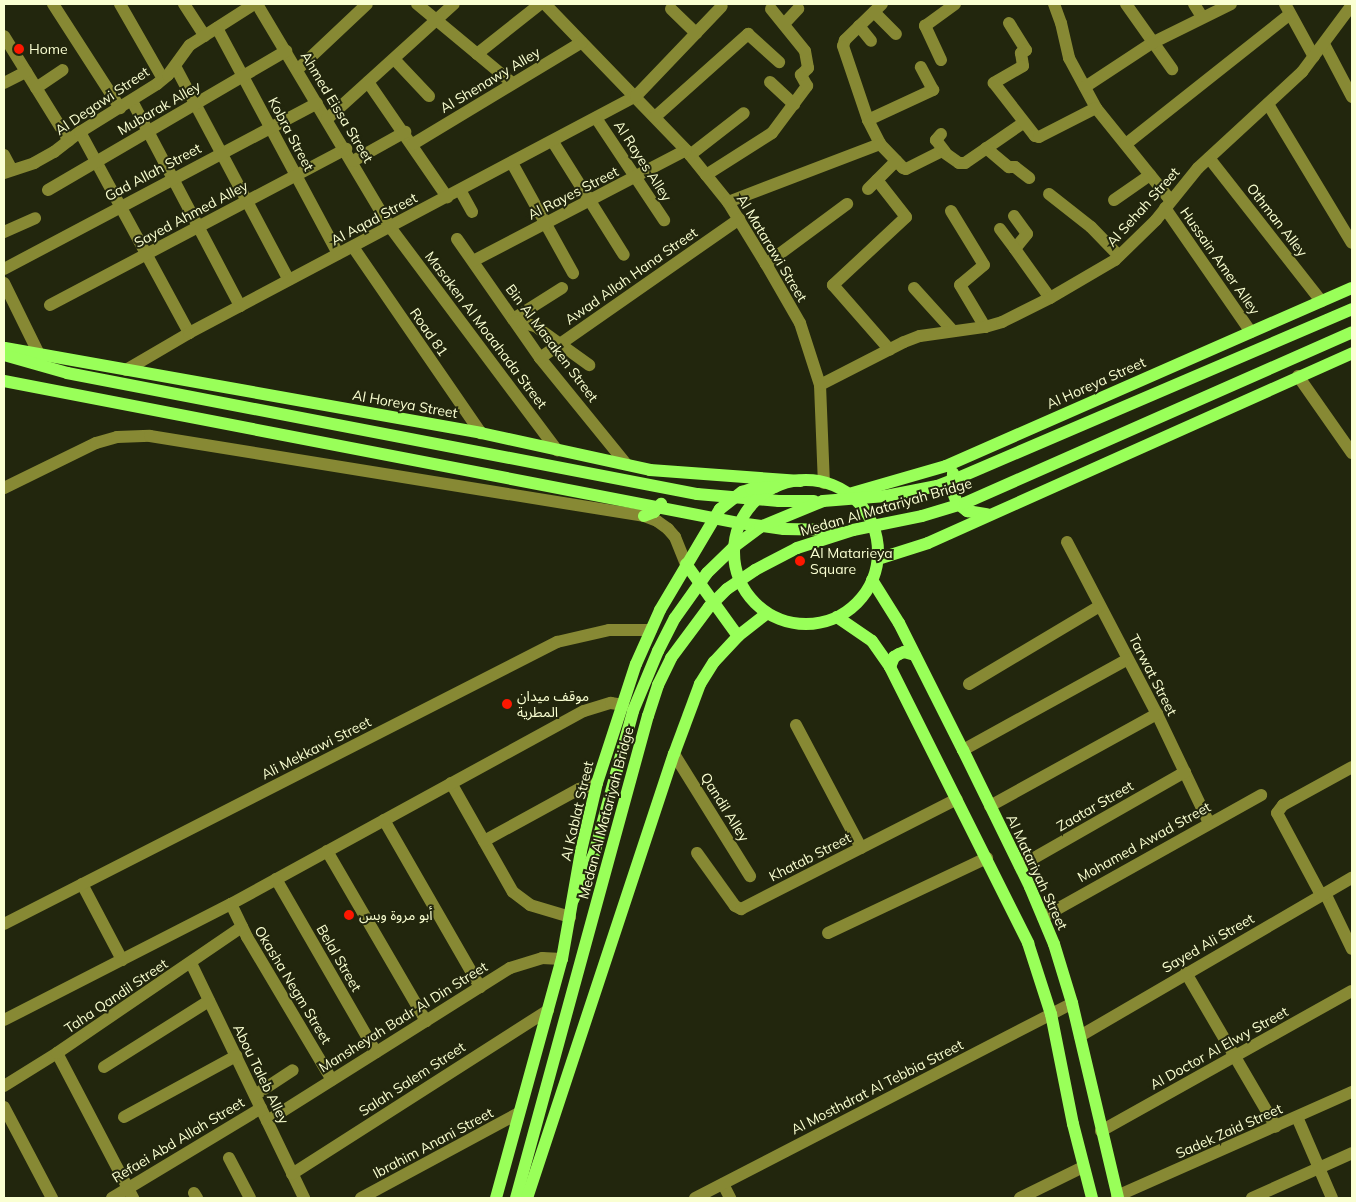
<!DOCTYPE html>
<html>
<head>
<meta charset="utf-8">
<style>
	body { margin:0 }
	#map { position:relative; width:1356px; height:1202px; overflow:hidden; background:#22260d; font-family:Mulish,"Noto Sans Arabic",sans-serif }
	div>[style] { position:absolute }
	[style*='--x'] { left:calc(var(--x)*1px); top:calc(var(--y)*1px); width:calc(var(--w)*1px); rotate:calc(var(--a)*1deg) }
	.minor>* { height:12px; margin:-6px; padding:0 6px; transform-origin:6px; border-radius:6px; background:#878934 }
	.major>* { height:12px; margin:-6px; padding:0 6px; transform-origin:6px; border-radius:6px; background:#99ff59 }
	.major>.ring { margin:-6px; padding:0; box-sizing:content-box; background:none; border:12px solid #99ff59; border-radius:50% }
	.dots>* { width:14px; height:14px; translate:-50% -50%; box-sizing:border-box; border:2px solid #22260d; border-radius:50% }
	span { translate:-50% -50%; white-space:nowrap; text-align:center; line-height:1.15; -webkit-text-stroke:4px #22260d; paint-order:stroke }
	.poi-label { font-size:14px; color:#faffd2 }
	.left { translate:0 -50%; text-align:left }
	.street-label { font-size:14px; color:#faffd2 }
	.frame { position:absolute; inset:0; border:5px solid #faffd2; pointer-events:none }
</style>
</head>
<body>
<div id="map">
	<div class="minor">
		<i style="--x:53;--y:4;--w:124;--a:57.2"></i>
		<i style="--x:120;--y:4;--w:86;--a:60.2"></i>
		<i style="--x:184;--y:4;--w:38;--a:57"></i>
		<i style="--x:257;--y:4;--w:260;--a:59.2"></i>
		<i style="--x:390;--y:227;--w:279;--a:53.2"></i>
		<i style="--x:417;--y:4;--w:124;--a:39.7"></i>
		<i style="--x:545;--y:4;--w:203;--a:46"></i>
		<i style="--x:686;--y:150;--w:67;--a:51.1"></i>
		<i style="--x:728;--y:202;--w:73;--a:58.5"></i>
		<i style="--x:766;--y:264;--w:68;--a:60"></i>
		<i style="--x:800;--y:323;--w:65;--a:72.1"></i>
		<i style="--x:820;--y:385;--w:98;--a:87.7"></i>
		<i style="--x:882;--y:4;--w:52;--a:135.8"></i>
		<i style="--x:845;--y:40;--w:6;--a:108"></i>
		<i style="--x:843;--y:46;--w:78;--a:71.3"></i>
		<i style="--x:868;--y:120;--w:27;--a:63"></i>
		<i style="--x:880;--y:144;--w:33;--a:46"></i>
		<i style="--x:903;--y:168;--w:3;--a:18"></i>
		<i style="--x:906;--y:169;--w:40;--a:-26.6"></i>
		<i style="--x:942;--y:151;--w:21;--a:35"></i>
		<i style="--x:959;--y:163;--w:6;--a:0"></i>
		<i style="--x:965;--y:163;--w:70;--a:-34.6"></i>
		<i style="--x:1054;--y:4;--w:20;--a:70"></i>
		<i style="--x:1061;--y:23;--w:36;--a:77"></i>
		<i style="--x:1069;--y:58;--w:57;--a:61.6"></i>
		<i style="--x:1096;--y:108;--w:119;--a:51.1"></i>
		<i style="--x:1126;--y:4;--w:80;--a:54.7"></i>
		<i style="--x:1194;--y:4;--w:15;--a:58"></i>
		<i style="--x:1285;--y:4;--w:60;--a:61.3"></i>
		<i style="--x:671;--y:9;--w:35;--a:44"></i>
		<i style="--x:874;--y:12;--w:31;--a:45"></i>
		<i style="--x:1009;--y:23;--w:32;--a:58"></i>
		<i style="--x:1026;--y:50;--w:6;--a:149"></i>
		<i style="--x:1021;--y:53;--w:13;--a:81"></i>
		<i style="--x:1023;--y:66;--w:34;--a:150"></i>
		<i style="--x:994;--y:83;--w:67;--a:52.3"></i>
		<i style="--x:1035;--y:136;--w:4;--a:14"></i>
		<i style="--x:1039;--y:137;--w:64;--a:-27"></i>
		<i style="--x:784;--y:24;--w:21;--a:-47"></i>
		<i style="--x:859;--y:26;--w:19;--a:51"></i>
		<i style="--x:217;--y:28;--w:256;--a:61.8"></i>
		<i style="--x:4;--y:36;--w:123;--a:58.2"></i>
		<i style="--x:1324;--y:44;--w:60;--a:62.2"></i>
		<i style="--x:477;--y:54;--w:80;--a:-38.4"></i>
		<i style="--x:394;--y:59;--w:51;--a:46.6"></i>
		<i style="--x:941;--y:60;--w:38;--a:-115"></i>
		<i style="--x:925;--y:26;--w:37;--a:-36"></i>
		<i style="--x:175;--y:66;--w:242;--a:62"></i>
		<i style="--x:297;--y:70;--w:96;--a:-43.3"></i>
		<i style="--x:368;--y:82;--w:140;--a:55.5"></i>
		<i style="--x:770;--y:82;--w:33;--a:43"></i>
		<i style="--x:4;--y:83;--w:25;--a:-27"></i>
		<i style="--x:1085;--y:87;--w:80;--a:-33.3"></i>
		<i style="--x:1152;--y:43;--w:88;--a:-26.3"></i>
		<i style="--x:36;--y:88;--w:32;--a:-34"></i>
		<i style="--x:132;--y:101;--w:232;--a:62.2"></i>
		<i style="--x:1268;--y:104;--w:162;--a:58.9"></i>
		<i style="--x:655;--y:117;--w:125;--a:-41.7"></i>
		<i style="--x:748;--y:34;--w:42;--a:42.1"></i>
		<i style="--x:596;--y:118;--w:123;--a:56.3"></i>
		<i style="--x:327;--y:119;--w:171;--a:-42.2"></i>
		<i style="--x:868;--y:120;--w:72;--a:-24.8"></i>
		<i style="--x:933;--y:90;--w:26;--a:-118"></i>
		<i style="--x:80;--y:132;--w:229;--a:61.5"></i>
		<i style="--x:941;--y:134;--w:8;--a:130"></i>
		<i style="--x:936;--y:140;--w:15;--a:53"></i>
		<i style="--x:553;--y:142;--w:133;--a:57.9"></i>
		<i style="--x:413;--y:144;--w:197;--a:-31.1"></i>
		<i style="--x:1126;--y:144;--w:209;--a:-38.4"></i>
		<i style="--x:986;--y:148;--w:30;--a:40"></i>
		<i style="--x:1009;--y:167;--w:6;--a:0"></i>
		<i style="--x:1015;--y:167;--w:18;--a:38"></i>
		<i style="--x:4;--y:155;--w:17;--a:62"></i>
		<i style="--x:690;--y:155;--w:68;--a:-37.9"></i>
		<i style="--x:1209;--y:158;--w:182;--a:51.9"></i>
		<i style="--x:353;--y:161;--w:60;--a:-29.1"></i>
		<i style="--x:512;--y:163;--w:126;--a:61"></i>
		<i style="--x:4;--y:173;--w:32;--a:-18"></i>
		<i style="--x:34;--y:163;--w:23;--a:-29"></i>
		<i style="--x:54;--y:152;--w:33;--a:-38"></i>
		<i style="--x:80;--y:132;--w:91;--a:-31.9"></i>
		<i style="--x:157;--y:84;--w:14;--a:-39"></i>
		<i style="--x:168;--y:75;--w:37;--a:-54"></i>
		<i style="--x:190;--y:45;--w:76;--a:-32.6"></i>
		<i style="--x:706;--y:175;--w:78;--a:-32.5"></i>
		<i style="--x:772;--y:133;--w:59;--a:-53.3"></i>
		<i style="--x:807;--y:86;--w:13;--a:-119"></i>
		<i style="--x:801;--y:75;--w:10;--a:-45"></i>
		<i style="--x:808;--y:68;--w:17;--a:-100"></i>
		<i style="--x:805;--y:51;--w:54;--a:-129"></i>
		<i style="--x:877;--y:180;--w:47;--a:51.9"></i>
		<i style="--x:906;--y:217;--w:100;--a:137"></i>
		<i style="--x:833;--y:285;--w:86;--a:48.8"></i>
		<i style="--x:868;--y:189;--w:40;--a:-45"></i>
		<i style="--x:48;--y:190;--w:276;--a:-30.3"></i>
		<i style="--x:460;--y:190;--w:25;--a:61"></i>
		<i style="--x:1049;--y:194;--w:53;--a:38.2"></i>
		<i style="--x:1091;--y:227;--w:40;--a:46"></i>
		<i style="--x:1114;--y:200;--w:44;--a:-34.8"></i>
		<i style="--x:728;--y:202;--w:163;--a:-20.9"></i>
		<i style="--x:1165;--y:208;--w:151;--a:55.3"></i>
		<i style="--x:951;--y:211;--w:63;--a:58.6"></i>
		<i style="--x:984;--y:265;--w:31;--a:140"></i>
		<i style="--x:960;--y:285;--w:49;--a:59.2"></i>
		<i style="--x:1014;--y:216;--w:22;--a:54"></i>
		<i style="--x:1027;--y:234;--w:19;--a:129"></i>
		<i style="--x:1015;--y:249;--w:60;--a:54.5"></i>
		<i style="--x:1000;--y:229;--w:25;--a:53"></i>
		<i style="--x:4;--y:232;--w:34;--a:-24"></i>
		<i style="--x:457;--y:239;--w:145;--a:55.1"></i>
		<i style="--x:540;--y:358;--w:136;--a:50.9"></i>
		<i style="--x:353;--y:247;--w:226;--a:55.5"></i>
		<i style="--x:473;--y:261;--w:240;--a:-27.5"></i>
		<i style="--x:766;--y:264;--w:101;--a:-36.5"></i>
		<i style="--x:4;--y:269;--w:354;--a:-27.9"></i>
		<i style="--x:4;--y:283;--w:79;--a:63.8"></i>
		<i style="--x:914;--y:288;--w:58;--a:47.8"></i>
		<i style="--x:50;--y:305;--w:335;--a:-27.8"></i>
		<i style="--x:513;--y:319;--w:58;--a:-32.3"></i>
		<i style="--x:515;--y:321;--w:21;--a:14"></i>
		<i style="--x:535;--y:326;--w:67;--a:35.8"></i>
		<i style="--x:540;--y:358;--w:243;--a:-34.9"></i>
		<i style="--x:126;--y:370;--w:73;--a:-30.4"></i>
		<i style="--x:189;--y:333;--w:506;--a:-27.93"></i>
		<i style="--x:636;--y:96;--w:124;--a:-46.3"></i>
		<i style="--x:1298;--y:376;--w:94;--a:55"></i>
		<i style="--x:820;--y:385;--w:94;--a:-27.1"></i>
		<i style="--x:904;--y:342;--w:17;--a:-21"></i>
		<i style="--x:920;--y:336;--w:66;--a:-7.9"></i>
		<i style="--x:985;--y:327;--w:18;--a:-16"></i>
		<i style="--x:1002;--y:322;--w:54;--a:-26.6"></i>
		<i style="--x:1050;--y:298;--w:75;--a:-30.3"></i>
		<i style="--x:1115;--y:260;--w:57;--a:-44.3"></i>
		<i style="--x:1156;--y:220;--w:67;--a:-51.1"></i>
		<i style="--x:1198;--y:168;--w:142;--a:-42.7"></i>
		<i style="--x:1302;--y:72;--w:84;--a:-53.3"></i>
		<i style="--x:4;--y:488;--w:102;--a:-26.1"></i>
		<i style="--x:96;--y:443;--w:22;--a:-16"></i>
		<i style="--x:117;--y:437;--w:33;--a:-2"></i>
		<i style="--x:150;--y:436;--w:500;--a:9.2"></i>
		<i style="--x:644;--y:516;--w:14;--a:21"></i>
		<i style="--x:657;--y:521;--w:14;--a:36"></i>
		<i style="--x:668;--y:529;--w:11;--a:49"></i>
		<i style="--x:675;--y:537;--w:29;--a:68"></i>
		<i style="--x:1067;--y:542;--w:194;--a:62.4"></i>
		<i style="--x:1157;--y:714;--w:121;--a:64.5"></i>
		<i style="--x:969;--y:684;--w:152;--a:-30.8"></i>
		<i style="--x:796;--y:725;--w:139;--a:62.1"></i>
		<i style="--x:963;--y:750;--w:188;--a:-28.9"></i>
		<i style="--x:674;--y:754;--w:144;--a:58.1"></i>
		<i style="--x:451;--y:783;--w:125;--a:60.4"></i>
		<i style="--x:513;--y:892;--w:21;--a:37"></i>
		<i style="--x:530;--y:905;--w:42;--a:16.7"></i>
		<i style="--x:990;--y:806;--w:191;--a:-28.9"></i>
		<i style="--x:384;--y:820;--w:193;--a:60.1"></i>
		<i style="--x:484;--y:841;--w:108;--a:-28.7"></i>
		<i style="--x:579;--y:789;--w:19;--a:-18"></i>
		<i style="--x:327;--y:851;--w:197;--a:59.8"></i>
		<i style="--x:697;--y:853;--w:65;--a:54.4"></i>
		<i style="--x:735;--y:906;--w:7;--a:27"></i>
		<i style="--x:741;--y:909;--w:242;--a:-27"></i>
		<i style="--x:1020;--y:866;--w:190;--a:-29.7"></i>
		<i style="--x:276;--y:879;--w:200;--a:60"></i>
		<i style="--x:82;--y:884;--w:86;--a:62.2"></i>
		<i style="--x:1325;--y:893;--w:62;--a:64.3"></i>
		<i style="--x:1321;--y:895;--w:93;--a:-118.2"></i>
		<i style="--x:1277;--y:813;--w:10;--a:-53"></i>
		<i style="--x:1283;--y:805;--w:79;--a:-28.8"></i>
		<i style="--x:231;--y:904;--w:37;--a:64"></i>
		<i style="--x:247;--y:937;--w:166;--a:59.3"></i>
		<i style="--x:1043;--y:917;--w:250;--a:-29.2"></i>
		<i style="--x:4;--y:924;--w:621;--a:-27.02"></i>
		<i style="--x:557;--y:642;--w:53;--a:-13"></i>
		<i style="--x:609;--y:630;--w:42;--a:0"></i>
		<i style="--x:828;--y:933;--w:176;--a:-25.3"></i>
		<i style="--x:191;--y:963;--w:261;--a:64.3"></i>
		<i style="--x:1186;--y:973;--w:178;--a:59.7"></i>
		<i style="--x:4;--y:1020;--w:255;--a:-27.1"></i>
		<i style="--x:231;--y:904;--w:402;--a:-28.7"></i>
		<i style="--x:584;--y:711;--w:28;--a:-17"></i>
		<i style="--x:611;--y:703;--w:12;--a:9"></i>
		<i style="--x:1080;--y:1036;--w:315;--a:-30.2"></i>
		<i style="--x:57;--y:1053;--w:164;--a:62.3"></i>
		<i style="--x:104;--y:1067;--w:124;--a:-32.2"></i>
		<i style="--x:4;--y:1086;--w:62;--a:-31.9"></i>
		<i style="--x:57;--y:1053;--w:224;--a:-34.3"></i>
		<i style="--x:255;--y:1095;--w:45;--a:-33.3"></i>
		<i style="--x:4;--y:1107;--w:103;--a:62.2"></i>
		<i style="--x:124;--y:1117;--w:128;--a:-28.6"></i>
		<i style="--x:1297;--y:1117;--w:88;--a:66.6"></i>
		<i style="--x:267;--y:1121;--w:287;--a:-32.2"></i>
		<i style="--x:510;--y:968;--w:34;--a:-17"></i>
		<i style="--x:542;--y:958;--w:20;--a:3"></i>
		<i style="--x:1101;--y:1131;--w:287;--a:-29.2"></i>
		<i style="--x:229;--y:1158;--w:45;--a:62.3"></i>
		<i style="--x:292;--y:1174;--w:304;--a:-32.6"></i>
		<i style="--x:723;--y:1184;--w:16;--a:63"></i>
		<i style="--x:194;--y:1193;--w:6;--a:59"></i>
		<i style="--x:1117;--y:1196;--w:257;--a:-23.9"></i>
		<i style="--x:112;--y:1198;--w:174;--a:-31.1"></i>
		<i style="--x:361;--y:1198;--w:179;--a:-28.3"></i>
		<i style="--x:695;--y:1198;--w:424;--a:-27.3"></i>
		<i style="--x:1020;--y:1198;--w:70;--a:-26.2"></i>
		<i style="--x:1252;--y:1198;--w:110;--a:-24.2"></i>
	</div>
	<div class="major">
		<i style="--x:5;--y:348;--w:484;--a:10.1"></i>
		<i style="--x:481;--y:433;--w:173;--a:12.3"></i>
		<i style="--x:650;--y:470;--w:151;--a:4.2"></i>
		<i style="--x:4;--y:355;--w:66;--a:15.9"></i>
		<i style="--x:67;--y:373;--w:642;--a:10.87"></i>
		<i style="--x:697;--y:494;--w:82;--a:4.9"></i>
		<i style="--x:779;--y:501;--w:35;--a:0"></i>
		<i style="--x:4;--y:381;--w:749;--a:10.93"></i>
		<i style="--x:739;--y:523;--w:45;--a:7.6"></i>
		<i style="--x:784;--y:529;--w:54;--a:1.1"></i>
		<i style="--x:953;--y:473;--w:17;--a:93"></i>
		<i style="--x:952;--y:490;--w:14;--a:69"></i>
		<i style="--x:957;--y:503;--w:13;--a:39"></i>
		<i style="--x:967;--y:511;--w:20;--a:9"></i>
		<i class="ring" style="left:734px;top:480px;width:132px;height:132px"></i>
		<i style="--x:849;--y:494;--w:101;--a:-16.1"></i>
		<i style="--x:946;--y:466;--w:443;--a:-23.7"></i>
		<i style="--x:644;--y:516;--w:11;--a:-22"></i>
		<i style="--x:654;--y:512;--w:11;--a:-49"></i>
		<i style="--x:878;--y:559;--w:52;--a:-17.7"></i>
		<i style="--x:928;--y:543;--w:465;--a:-24.1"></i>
		<i style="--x:686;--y:564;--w:89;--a:54.2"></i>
		<i style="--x:872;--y:580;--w:51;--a:57.9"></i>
		<i style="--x:899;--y:623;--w:142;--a:63.3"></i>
		<i style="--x:963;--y:750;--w:153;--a:63.9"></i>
		<i style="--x:1030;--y:887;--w:62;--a:67.2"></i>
		<i style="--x:1054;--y:944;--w:62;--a:73"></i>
		<i style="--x:1072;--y:1003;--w:200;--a:76.7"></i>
		<i style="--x:837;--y:617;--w:42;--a:34.4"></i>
		<i style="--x:872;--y:641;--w:32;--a:55"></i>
		<i style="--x:890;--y:667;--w:309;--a:63.4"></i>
		<i style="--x:1028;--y:943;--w:75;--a:72.1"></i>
		<i style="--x:1051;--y:1014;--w:112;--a:78.7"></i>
		<i style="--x:1073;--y:1124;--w:76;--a:75.6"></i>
		<i style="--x:890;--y:667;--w:11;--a:-68"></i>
		<i style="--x:894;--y:657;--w:6;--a:-31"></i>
		<i style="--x:899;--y:654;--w:5;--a:-22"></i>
		<i style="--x:904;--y:652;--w:11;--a:15"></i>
		<i style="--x:573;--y:900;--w:51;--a:-65.5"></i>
		<i style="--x:594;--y:854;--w:148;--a:-74.7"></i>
		<i style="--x:633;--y:711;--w:65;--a:-67.4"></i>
		<i style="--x:658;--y:651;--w:37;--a:-63"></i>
		<i style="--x:675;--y:618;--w:55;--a:-54.6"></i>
		<i style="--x:707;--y:573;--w:39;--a:-44"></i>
		<i style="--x:735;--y:546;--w:31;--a:-37"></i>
		<i style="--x:760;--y:527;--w:68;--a:-22.4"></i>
		<i style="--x:823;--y:501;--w:63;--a:-4.5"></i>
		<i style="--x:886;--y:496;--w:52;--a:-11.1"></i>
		<i style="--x:937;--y:486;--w:22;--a:-21"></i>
		<i style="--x:958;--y:478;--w:429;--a:-23.2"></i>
		<i style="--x:496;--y:1198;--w:248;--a:-74.6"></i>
		<i style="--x:562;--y:959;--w:110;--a:-80"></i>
		<i style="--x:581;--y:851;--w:70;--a:-76.8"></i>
		<i style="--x:597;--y:783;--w:125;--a:-71.9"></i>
		<i style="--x:636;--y:664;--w:59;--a:-66"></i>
		<i style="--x:660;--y:610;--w:117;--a:-59.3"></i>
		<i style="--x:720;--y:509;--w:28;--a:-38"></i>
		<i style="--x:742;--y:492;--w:9;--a:-18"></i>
		<i style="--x:751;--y:489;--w:24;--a:-5"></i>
		<i style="--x:516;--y:1198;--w:500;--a:-74.7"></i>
		<i style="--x:648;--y:716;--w:33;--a:-72"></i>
		<i style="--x:658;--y:685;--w:30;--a:-64"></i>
		<i style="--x:671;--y:658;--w:64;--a:-53.3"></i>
		<i style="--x:709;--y:607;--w:25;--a:-45"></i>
		<i style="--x:727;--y:589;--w:34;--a:-34"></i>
		<i style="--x:755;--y:570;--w:47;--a:-27.6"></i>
		<i style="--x:797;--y:548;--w:59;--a:-17.8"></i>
		<i style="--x:853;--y:530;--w:70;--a:-11.5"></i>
		<i style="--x:922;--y:516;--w:45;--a:-16.8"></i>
		<i style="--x:965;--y:503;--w:423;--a:-23.8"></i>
		<i style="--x:527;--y:1198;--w:468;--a:-71.7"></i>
		<i style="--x:674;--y:754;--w:75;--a:-69.6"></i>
		<i style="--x:700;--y:684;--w:26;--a:-58"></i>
		<i style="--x:714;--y:662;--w:35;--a:-47"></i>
		<i style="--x:738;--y:636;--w:37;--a:-38"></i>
	</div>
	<div class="dots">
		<i style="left:19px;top:49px;background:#fd1700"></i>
		<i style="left:800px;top:561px;background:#fd1700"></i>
		<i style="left:507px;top:704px;background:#fd1700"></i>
		<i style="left:349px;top:915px;background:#fd1700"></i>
	</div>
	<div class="poi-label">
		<span class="left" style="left:29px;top:49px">Home</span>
		<span class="left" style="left:810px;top:561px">Al Matarieya<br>Square</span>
		<span class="left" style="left:517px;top:704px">موقف ميدان<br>المطرية</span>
		<span class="left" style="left:359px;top:915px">أبو مروة وبس</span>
	</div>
	<div class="street-label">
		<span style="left:490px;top:80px;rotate:-31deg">Al Shenawy Alley</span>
		<span style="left:102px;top:101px;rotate:-34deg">Al Degawi Street</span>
		<span style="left:337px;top:107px;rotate:59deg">Ahmed Eissa Street</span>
		<span style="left:159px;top:108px;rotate:-30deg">Mubarak Alley</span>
		<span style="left:291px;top:134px;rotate:62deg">Kobra Street</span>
		<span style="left:643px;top:161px;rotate:57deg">Al Rayes Alley</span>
		<span style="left:153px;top:172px;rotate:-28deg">Gad Allah Street</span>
		<span style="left:573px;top:193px;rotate:-27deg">Al Rayes Street</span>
		<span style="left:1143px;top:207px;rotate:-48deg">Al Sehah Street</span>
		<span style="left:191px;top:214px;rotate:-28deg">Sayed Ahmed Alley</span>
		<span style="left:374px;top:219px;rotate:-28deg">Al Aqad Street</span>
		<span style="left:1277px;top:220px;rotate:52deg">Othman Alley</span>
		<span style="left:772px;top:248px;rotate:59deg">Al Matarawi Street</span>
		<span style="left:1220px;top:261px;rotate:55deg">Hussain Amer Alley</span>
		<span style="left:631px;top:276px;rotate:-35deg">Awad Allah Hana Street</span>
		<span style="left:486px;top:330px;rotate:53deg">Masaken Al Moaahada Street</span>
		<span style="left:429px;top:332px;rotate:55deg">Road 81</span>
		<span style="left:552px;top:343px;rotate:53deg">Bin Al Masaken Street</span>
		<span style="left:1096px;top:383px;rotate:-24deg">Al Horeya Street</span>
		<span style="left:405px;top:404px;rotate:10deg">Al Horeya Street</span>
		<span style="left:886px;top:507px;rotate:-16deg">Medan Al Matariyah Bridge</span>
		<span style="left:1153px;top:675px;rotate:63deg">Tarwat Street</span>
		<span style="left:316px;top:748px;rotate:-27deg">Ali Mekkawi Street</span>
		<span style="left:1095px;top:806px;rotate:-30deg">Zaatar Street</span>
		<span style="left:725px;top:807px;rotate:58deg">Qandil Alley</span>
		<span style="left:577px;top:811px;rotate:-77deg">Al Kablat Street</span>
		<span style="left:606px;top:813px;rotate:-75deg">Medan Al Matariyah Bridge</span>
		<span style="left:1144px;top:842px;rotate:-29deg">Mohamed Awad Street</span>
		<span style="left:810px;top:857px;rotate:-27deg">Khatab Street</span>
		<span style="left:1037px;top:872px;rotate:65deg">Al Matariyah Street</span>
		<span style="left:1208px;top:943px;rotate:-30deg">Sayed Ali Street</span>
		<span style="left:339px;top:958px;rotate:60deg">Belal Street</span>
		<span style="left:293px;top:985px;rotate:59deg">Okasha Negm Street</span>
		<span style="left:116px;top:996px;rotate:-34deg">Taha Qandil Street</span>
		<span style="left:403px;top:1017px;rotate:-32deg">Mansheyah Badr Al Din Street</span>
		<span style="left:1219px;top:1048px;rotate:-29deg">Al Doctor Al Elwy Street</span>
		<span style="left:261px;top:1074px;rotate:64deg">Abou Taleb Alley</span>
		<span style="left:412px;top:1079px;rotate:-33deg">Salah Salem Street</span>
		<span style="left:877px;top:1087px;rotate:-27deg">Al Mosthdrat Al Tebbia Street</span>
		<span style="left:1229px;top:1131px;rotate:-24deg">Sadek Zaid Street</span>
		<span style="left:178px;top:1140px;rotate:-31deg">Refaei Abd Allah Street</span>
		<span style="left:433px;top:1143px;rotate:-28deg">Ibrahim Anani Street</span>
	</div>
	<div class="frame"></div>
</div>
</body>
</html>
